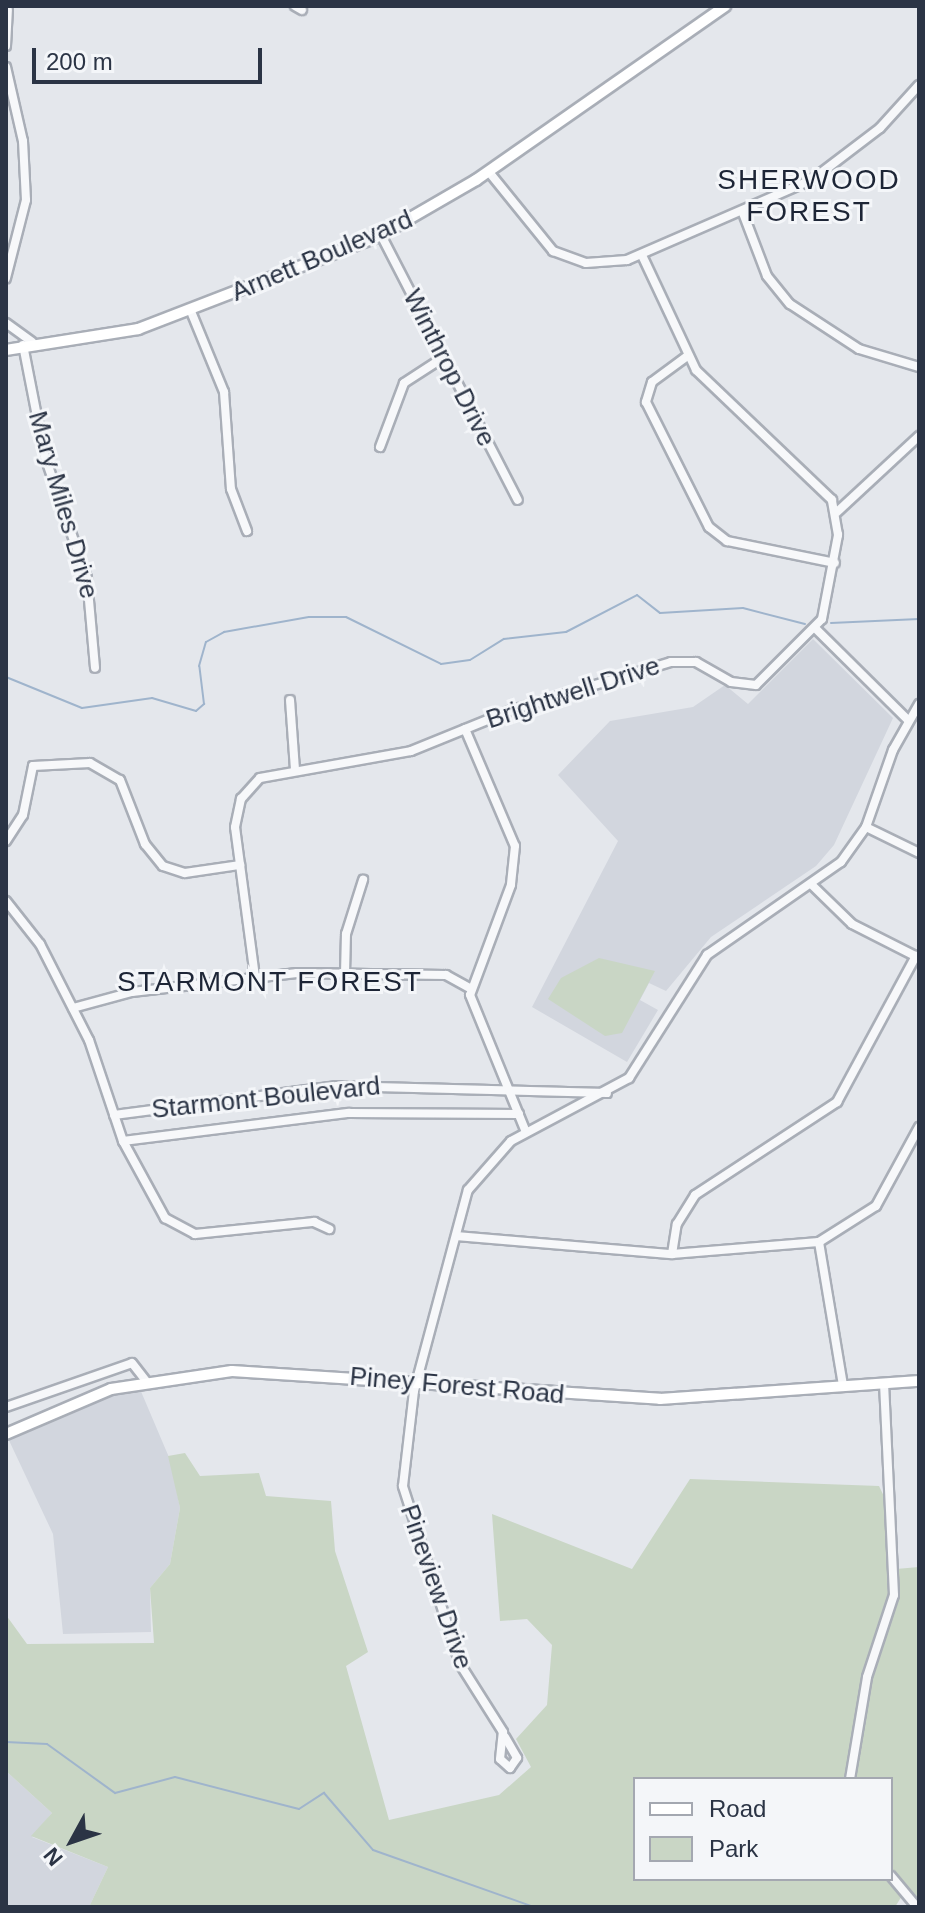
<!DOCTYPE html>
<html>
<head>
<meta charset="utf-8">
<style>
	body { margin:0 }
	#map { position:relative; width:925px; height:1913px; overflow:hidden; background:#e4e7ec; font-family:Helvetica,sans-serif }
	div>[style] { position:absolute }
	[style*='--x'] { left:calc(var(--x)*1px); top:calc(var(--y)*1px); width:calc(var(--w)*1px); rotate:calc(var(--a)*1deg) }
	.built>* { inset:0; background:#d2d6de }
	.green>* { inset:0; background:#c9d6c5 }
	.stream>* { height:2px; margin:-1px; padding:0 1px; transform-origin:1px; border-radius:1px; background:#9fb4cc }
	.roads { filter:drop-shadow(2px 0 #a9aeb7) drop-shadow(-2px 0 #a9aeb7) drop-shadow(0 2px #a9aeb7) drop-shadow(0 -2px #a9aeb7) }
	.minor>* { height:8px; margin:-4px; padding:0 4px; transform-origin:4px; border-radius:4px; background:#f7f8fa }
	.major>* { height:10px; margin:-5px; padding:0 5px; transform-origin:5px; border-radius:5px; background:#fff }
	span { translate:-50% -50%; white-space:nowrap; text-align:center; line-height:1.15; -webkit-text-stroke:6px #f4f6f9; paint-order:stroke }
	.street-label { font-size:26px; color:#2b3445 }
	.neighbourhood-label { font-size:28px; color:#1d2536; letter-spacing:2px }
	.frame { position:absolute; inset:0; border:8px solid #2b3445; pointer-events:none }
	.legend { position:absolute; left:633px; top:1777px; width:260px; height:104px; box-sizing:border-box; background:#f4f6f9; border:2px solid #a4a8b1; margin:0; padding:10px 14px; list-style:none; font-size:24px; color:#2b3445 }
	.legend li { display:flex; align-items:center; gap:16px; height:40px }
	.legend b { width:40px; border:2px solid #a4a8b1 }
	.north { position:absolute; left:32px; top:1801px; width:80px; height:80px; -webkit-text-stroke:6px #f4f6f9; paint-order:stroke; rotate:230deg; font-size:22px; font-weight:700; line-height:32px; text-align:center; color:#2b3445 }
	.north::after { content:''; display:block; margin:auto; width:28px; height:36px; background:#2b3445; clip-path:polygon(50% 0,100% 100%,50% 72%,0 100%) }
	.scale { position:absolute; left:32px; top:48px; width:230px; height:36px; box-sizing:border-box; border:4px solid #2b3445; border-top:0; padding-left:10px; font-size:24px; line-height:28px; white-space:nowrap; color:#2b3445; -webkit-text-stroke:6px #f4f6f9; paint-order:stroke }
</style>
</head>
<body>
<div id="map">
	<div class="built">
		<i style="clip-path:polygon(813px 639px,893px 718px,834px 845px,816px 866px,711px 937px,666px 991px,649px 983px,640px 1000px,658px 1010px,627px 1062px,532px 1007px,618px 841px,558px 775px,610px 721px,693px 707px,725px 685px,748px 704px)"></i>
		<i style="clip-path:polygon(137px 1382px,171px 1462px,180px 1508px,170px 1564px,150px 1588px,151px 1632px,63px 1634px,53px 1534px,6px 1434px)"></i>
		<i style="clip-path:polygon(6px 1771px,52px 1813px,32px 1837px,108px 1867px,89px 1907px,6px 1907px)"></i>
	</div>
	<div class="green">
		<i style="clip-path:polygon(599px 958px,655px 971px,622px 1033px,605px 1036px,548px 999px,561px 978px)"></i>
		<i style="clip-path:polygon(evenodd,185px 1453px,200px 1476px,259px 1473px,266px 1496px,331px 1501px,335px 1551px,368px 1652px,346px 1666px,389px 1820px,499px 1795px,531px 1767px,516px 1739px,547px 1705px,552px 1645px,527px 1619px,500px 1621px,492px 1514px,632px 1569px,690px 1479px,879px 1486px,891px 1511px,896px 1569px,919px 1567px,919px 1907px,905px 1891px,895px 1907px,89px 1907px,108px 1867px,31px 1836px,52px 1813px,6px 1771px,6px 1615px,27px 1644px,154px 1643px,150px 1588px,170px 1564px,180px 1508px,168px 1456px,185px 1453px,635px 1779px,891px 1779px,891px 1879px,635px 1879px,635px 1779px)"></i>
	</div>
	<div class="stream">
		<i style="--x:831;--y:623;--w:88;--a:-2.6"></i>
		<i style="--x:6;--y:677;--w:82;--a:22.2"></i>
		<i style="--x:82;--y:708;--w:71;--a:-8.1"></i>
		<i style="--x:152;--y:698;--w:46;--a:16.5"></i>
		<i style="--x:196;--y:711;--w:11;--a:-41"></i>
		<i style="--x:204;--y:704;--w:38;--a:-97"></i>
		<i style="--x:199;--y:666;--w:25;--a:-74"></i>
		<i style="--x:206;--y:642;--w:21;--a:-29"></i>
		<i style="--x:224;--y:632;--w:86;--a:-10"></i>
		<i style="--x:309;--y:617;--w:37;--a:0"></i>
		<i style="--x:346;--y:617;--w:106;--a:26.3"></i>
		<i style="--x:441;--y:664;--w:29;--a:-8"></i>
		<i style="--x:470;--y:660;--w:40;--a:-32"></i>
		<i style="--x:504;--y:639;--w:62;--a:-6.4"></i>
		<i style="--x:566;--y:632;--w:80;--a:-27.5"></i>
		<i style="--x:637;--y:595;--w:29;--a:38"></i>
		<i style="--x:660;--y:613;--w:83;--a:-3.4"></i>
		<i style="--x:743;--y:608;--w:64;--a:14.5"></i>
		<i style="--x:6;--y:1742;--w:41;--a:2.8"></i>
		<i style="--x:47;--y:1744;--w:84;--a:35.8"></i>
		<i style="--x:115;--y:1793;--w:62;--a:-14.9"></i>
		<i style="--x:175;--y:1777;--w:128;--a:14.5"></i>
		<i style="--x:299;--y:1809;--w:30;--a:-33"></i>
		<i style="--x:324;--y:1793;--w:75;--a:49.3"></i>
		<i style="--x:373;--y:1850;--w:171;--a:19.5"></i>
	</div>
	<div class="roads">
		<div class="minor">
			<i style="--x:295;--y:6;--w:8;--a:30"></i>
			<i style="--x:6;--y:46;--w:36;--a:-87"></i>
			<i style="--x:6;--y:67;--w:76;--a:77.1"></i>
			<i style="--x:23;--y:141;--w:59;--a:87.1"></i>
			<i style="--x:26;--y:200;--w:81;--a:104.4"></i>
			<i style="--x:489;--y:172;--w:102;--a:51"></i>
			<i style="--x:553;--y:251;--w:35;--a:20"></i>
			<i style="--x:586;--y:263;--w:41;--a:-4.2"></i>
			<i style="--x:627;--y:260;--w:203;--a:-23.5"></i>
			<i style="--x:813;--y:179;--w:84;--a:-37.3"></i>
			<i style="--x:880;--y:128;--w:58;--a:-47.8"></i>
			<i style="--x:743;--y:213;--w:67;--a:69.1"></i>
			<i style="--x:767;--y:276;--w:36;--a:51"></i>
			<i style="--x:790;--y:304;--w:82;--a:33.1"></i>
			<i style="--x:859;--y:349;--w:63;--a:16.7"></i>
			<i style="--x:381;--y:235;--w:298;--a:62.7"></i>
			<i style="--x:190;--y:309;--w:90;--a:67.7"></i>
			<i style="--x:224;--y:392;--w:97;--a:85.9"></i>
			<i style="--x:231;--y:489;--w:45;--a:69.1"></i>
			<i style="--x:6;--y:323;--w:32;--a:36"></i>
			<i style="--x:23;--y:345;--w:114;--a:78.9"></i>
			<i style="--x:45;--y:457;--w:128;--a:70.9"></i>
			<i style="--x:87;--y:578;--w:90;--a:84.9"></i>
			<i style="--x:686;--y:357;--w:42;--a:143.7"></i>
			<i style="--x:652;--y:382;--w:21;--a:107"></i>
			<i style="--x:646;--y:402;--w:140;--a:63.3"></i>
			<i style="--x:709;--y:527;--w:23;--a:38"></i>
			<i style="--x:727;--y:541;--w:110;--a:11.5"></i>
			<i style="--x:380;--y:447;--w:68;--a:-69.4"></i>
			<i style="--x:404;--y:383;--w:48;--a:-33"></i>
			<i style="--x:837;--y:512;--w:112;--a:-42.8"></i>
			<i style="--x:816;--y:629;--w:129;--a:44.7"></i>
			<i style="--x:290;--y:700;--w:70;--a:85.9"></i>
			<i style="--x:465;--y:729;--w:127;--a:66.9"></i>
			<i style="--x:515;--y:846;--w:39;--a:96"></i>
			<i style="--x:511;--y:885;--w:117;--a:110.4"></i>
			<i style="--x:470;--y:995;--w:148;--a:67.8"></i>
			<i style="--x:866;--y:827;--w:59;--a:26.1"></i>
			<i style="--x:6;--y:841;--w:31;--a:-57"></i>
			<i style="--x:23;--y:815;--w:50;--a:-78.5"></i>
			<i style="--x:33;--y:766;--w:57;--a:-3"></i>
			<i style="--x:90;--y:763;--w:34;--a:30"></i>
			<i style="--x:120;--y:780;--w:69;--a:68.7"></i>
			<i style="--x:145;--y:844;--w:28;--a:51"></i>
			<i style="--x:163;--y:866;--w:23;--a:18"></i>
			<i style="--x:185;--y:873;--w:56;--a:-8.3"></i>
			<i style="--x:813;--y:886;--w:54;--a:44.3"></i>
			<i style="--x:852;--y:924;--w:75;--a:26.9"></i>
			<i style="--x:6;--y:901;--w:55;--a:51.7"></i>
			<i style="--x:40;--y:944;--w:108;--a:63"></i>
			<i style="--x:89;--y:1040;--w:107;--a:71.4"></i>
			<i style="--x:123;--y:1141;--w:88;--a:61.4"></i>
			<i style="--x:165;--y:1218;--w:34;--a:28"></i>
			<i style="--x:195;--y:1234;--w:120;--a:-5.8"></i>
			<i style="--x:314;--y:1222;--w:17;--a:25"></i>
			<i style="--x:345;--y:974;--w:40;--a:-88.6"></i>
			<i style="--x:346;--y:934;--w:57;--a:-72.5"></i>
			<i style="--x:255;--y:977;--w:151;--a:-97.6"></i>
			<i style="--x:235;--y:827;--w:29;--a:-78"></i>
			<i style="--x:241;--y:799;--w:28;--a:-48"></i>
			<i style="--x:260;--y:778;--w:153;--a:-10.1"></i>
			<i style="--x:411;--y:751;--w:109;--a:-22.1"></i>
			<i style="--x:512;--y:710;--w:166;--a:-16.8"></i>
			<i style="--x:671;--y:662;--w:25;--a:0"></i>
			<i style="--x:696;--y:662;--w:40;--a:29.7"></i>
			<i style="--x:731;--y:682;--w:25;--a:7"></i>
			<i style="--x:756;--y:685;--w:93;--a:-45"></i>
			<i style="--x:822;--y:619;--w:86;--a:-79.2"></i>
			<i style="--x:838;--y:535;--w:36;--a:-100"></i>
			<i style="--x:832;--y:500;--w:188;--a:-136.3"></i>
			<i style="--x:696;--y:370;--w:127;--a:-115.2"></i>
			<i style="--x:73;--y:1008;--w:61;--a:-15.2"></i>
			<i style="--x:132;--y:992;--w:166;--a:-6.6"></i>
			<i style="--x:297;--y:973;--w:149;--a:0.8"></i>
			<i style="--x:446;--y:975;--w:29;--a:29"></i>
			<i style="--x:114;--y:1115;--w:225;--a:-7.4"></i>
			<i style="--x:337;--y:1086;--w:270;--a:1.5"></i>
			<i style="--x:123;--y:1141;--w:228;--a:-7.1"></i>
			<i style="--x:349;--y:1113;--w:170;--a:0.3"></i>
			<i style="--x:456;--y:1236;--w:217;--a:4.8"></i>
			<i style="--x:672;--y:1254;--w:147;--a:-4.7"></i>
			<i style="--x:819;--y:1242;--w:67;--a:-32.3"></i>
			<i style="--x:876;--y:1206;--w:90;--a:-61.4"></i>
			<i style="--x:819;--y:1242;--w:146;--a:80.5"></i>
			<i style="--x:672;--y:1254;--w:30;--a:-81"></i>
			<i style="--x:677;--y:1224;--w:34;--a:-58"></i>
			<i style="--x:695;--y:1195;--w:170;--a:-33.2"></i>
			<i style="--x:837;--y:1102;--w:166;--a:-61.6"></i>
			<i style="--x:6;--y:1407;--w:133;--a:-19.2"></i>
			<i style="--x:132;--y:1363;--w:23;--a:52"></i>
			<i style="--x:505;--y:1737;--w:24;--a:60"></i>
			<i style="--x:517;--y:1758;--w:12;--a:125"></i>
			<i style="--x:510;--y:1768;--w:13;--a:-138"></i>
			<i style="--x:500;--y:1759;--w:27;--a:-84"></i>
			<i style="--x:503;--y:1732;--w:80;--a:-122.3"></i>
			<i style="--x:460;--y:1664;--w:187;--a:-107.8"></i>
			<i style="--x:403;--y:1486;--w:96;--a:-83.4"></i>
			<i style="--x:414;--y:1391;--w:208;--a:-75"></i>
			<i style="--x:468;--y:1190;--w:65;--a:-48.7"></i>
			<i style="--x:511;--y:1141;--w:134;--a:-28.1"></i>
			<i style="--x:629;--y:1078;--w:146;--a:-57.6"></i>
			<i style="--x:707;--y:955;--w:163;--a:-34.8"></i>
			<i style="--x:841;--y:862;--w:43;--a:-54.5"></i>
			<i style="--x:866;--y:827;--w:82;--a:-70.7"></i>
			<i style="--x:893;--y:750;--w:53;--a:-60.5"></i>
			<i style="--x:850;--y:1779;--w:103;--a:-80.5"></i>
			<i style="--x:867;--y:1677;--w:86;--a:-71.8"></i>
			<i style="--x:894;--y:1595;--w:211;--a:-92.7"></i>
			<i style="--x:891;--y:1876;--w:40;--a:50"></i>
		</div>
		<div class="major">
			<i style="--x:6;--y:350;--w:134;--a:-9"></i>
			<i style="--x:138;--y:329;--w:261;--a:-21.1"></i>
			<i style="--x:381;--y:235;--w:110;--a:-30.1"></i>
			<i style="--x:476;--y:180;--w:304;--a:-34.9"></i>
			<i style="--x:6;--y:1434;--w:114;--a:-23.2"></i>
			<i style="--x:111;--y:1389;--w:122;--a:-8.5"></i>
			<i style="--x:232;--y:1371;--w:429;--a:3.7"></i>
			<i style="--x:660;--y:1399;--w:260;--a:-4"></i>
		</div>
	</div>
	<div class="street-label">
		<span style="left:322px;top:256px;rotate:-23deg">Arnett Boulevard</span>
		<span style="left:449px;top:368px;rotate:63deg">Winthrop Drive</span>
		<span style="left:63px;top:505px;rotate:74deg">Mary Miles Drive</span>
		<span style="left:573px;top:693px;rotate:-18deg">Brightwell Drive</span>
		<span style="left:266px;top:1098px;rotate:-6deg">Starmont Boulevard</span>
		<span style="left:457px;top:1386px;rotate:5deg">Piney Forest Road</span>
		<span style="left:436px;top:1587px;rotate:71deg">Pineview Drive</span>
	</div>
	<div class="neighbourhood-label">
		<span style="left:809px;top:196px">SHERWOOD<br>FOREST</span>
		<span style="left:270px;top:982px">STARMONT FOREST</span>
	</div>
	<div class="frame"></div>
	<ul class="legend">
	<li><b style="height:10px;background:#fff"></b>Road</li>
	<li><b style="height:22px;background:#c9d6c5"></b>Park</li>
	</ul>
	<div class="north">N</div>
	<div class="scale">200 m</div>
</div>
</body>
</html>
